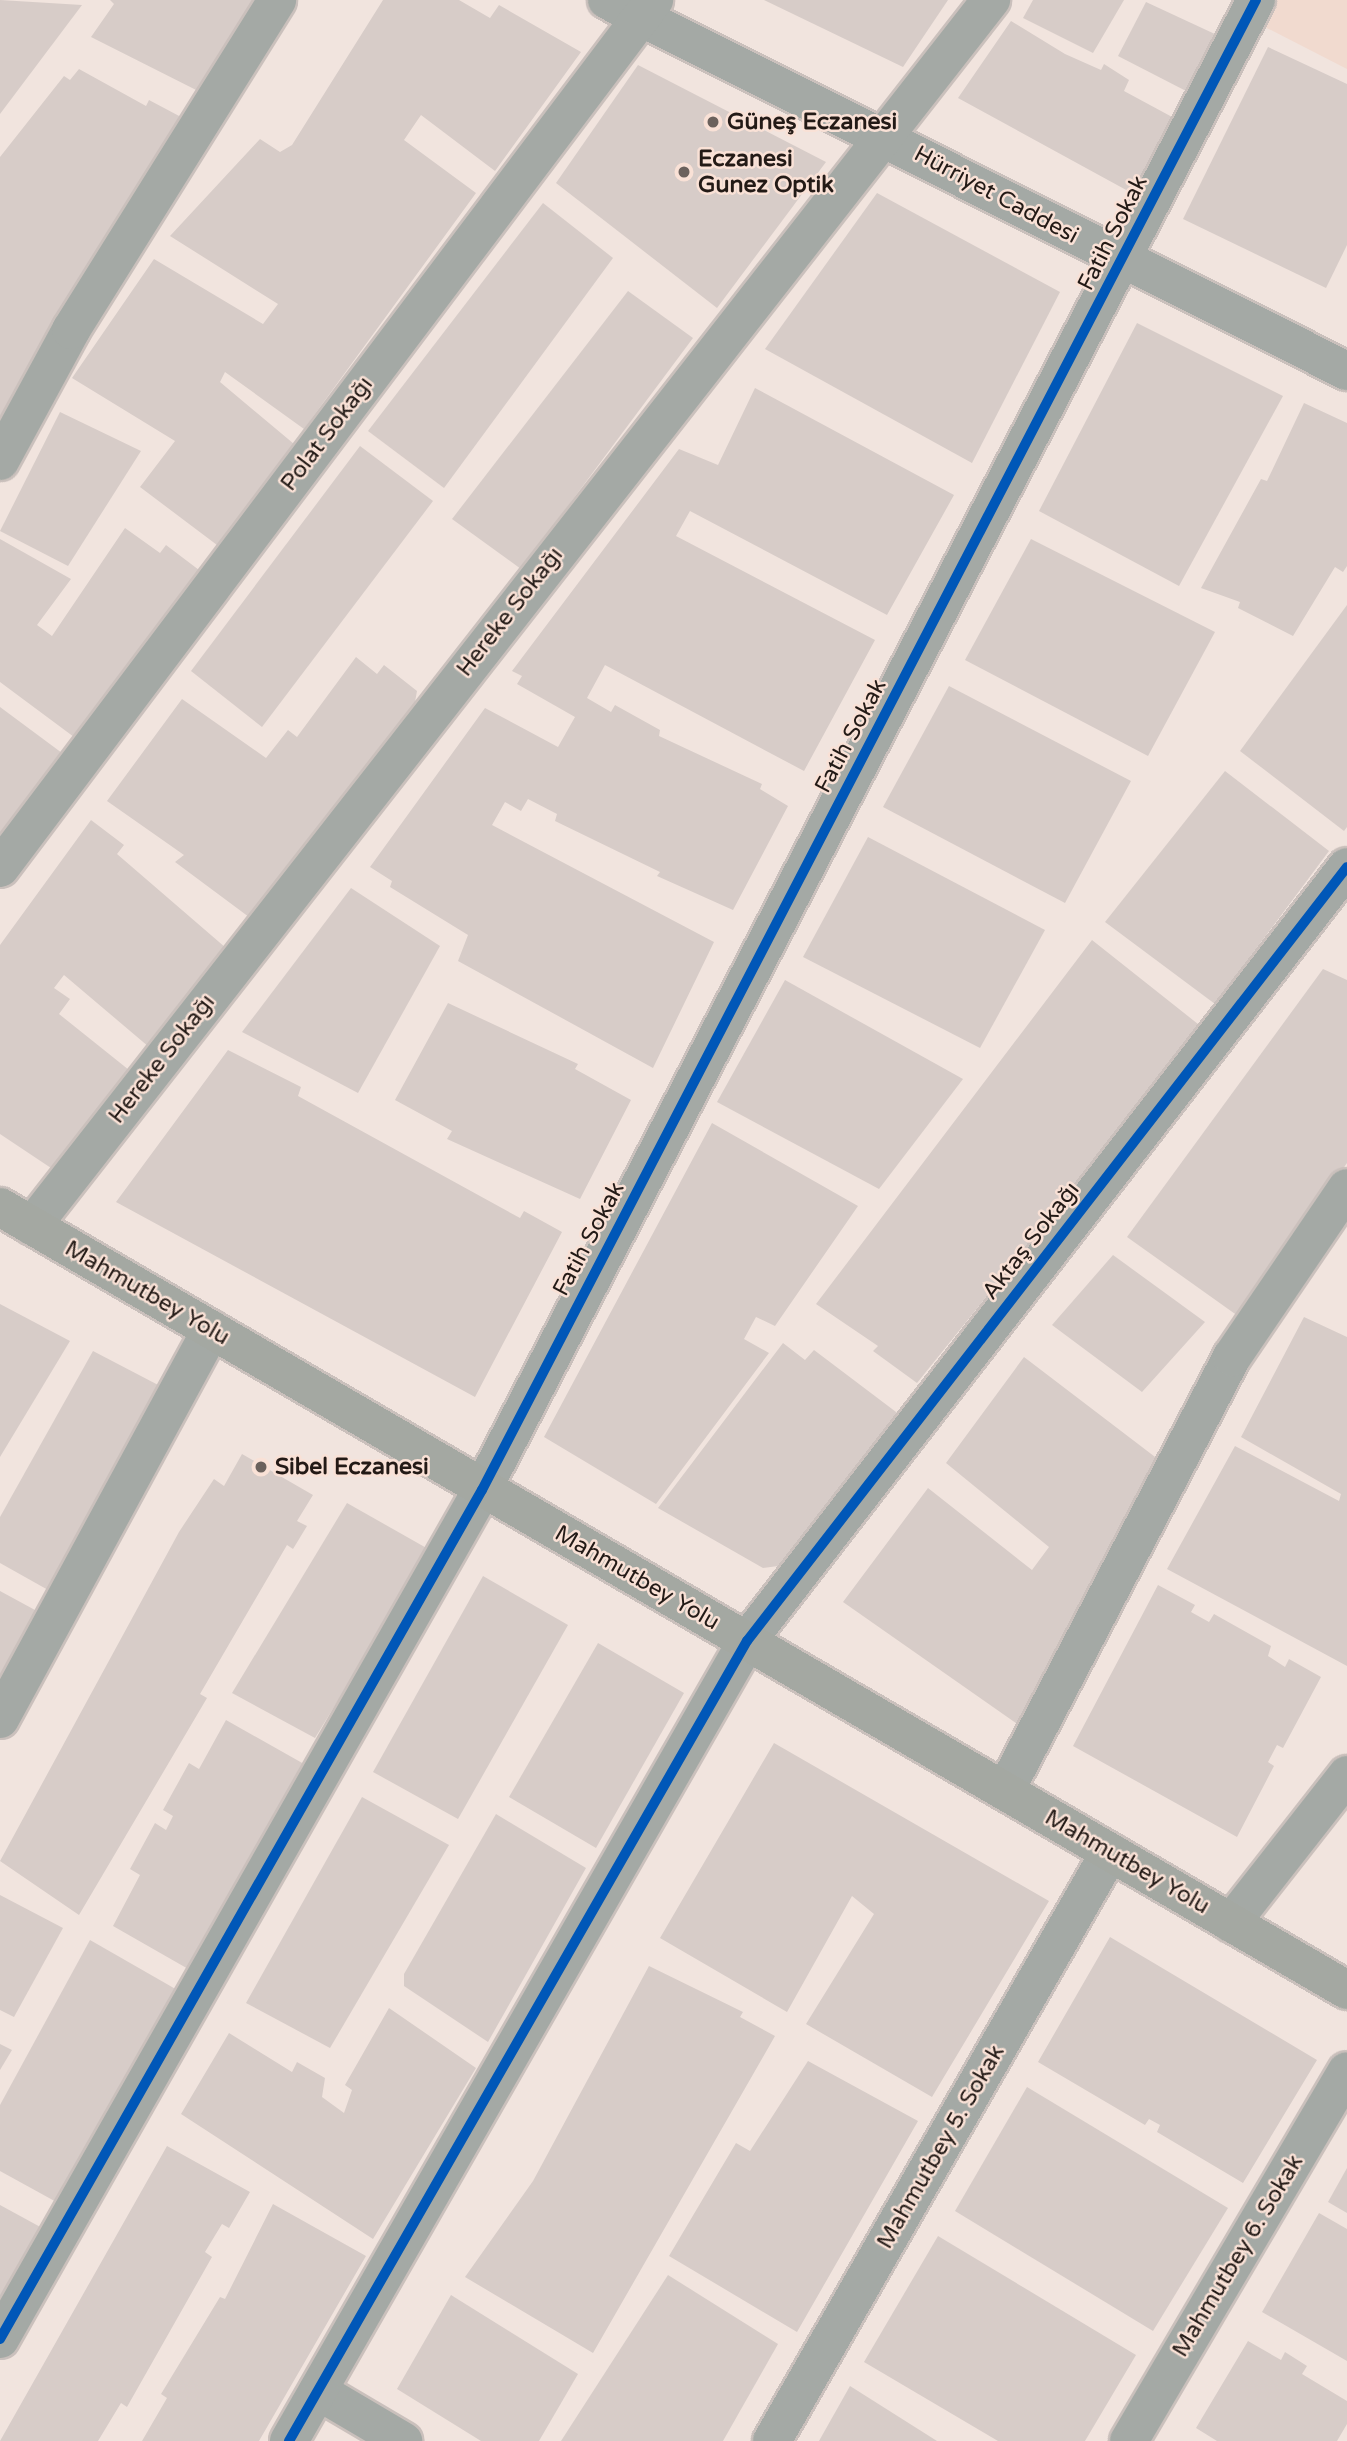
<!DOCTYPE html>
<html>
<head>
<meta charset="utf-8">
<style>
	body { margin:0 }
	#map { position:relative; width:1347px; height:2441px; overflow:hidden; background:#f1e4de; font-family:"Varela Round",sans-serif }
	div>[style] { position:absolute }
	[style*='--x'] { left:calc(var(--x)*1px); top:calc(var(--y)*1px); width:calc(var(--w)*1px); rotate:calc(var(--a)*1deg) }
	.built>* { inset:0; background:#f1dacf }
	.building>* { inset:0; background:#d7ccc8 }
	.roads { filter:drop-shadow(2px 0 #cac0bc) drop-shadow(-2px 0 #cac0bc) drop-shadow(0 2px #cac0bc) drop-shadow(0 -2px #cac0bc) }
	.street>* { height:38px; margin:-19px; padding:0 19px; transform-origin:19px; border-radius:19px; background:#a4a9a5 }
	.secondary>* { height:38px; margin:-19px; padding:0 19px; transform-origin:19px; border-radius:19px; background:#a4a8a2 }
	.cycleway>* { height:10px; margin:-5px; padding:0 5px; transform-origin:5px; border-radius:5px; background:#0057b8 }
	.dots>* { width:19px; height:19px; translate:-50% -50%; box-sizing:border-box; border:4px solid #f9e1d6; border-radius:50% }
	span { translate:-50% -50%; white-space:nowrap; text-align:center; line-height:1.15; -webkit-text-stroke:5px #f9e1d6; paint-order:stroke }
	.poi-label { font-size:23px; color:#231a16; font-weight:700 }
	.left { translate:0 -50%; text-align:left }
	.street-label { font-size:23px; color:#231a16 }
</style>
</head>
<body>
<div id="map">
	<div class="built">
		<i style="clip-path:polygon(1274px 0,1347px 0,1347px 69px,1261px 25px)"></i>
	</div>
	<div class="building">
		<i style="clip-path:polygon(0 0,82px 5px,0 114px)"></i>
		<i style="clip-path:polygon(110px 0,277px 0,214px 99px,91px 37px,114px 4px)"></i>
		<i style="clip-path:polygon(383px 0,459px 0,490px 18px,499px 5px,581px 52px,495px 171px,421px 115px,404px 140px,476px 193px,304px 429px,225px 372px,220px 382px,294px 444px,217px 545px,140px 487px,175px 441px,72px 378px,154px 259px,263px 324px,278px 304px,170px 236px,260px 139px,280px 152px,292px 145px)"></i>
		<i style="clip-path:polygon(764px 0,948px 0,903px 67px)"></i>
		<i style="clip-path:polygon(1033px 0,1124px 0,1093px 53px,1023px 18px)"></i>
		<i style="clip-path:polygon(1146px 2px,1217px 35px,1188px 92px,1118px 56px)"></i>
		<i style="clip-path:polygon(1011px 21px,1065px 54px,1101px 70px,1104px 64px,1129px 80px,1124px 91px,1174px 118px,1139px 197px,958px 98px)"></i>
		<i style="clip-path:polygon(1268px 47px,1347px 84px,1347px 245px,1326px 288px,1183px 219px)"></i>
		<i style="clip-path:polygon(638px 65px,826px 162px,717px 308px,556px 183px)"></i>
		<i style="clip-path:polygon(79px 69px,146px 106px,149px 100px,181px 117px,0 430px,0 157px,64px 76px,70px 80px)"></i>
		<i style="clip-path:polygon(877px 193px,1060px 292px,972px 463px,765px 349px)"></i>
		<i style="clip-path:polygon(543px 203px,613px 258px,444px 488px,368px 431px)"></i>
		<i style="clip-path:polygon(628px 291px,693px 338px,521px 569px,452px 519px)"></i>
		<i style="clip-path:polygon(1137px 323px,1283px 396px,1179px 586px,1039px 511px)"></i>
		<i style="clip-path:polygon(755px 388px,954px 495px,887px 615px,690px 511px,676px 536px,875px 640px,804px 771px,605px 665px,587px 698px,611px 712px,615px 705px,660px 730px,659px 736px,762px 784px,760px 789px,788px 806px,733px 910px,657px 876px,660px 872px,555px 821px,557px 814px,528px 799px,521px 811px,505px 802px,492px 825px,714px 942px,653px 1068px,458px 961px,468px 935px,390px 887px,392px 881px,370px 867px,485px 708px,558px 747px,575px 717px,517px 684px,522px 676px,512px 671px,679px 449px,718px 465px)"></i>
		<i style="clip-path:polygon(1304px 403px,1347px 423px,1347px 566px,1343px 572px,1335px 567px,1293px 636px,1238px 608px,1240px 602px,1201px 588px,1261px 479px,1267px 481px)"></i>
		<i style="clip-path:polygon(60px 412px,141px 451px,68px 566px,0 531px)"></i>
		<i style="clip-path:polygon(360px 446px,433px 501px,262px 727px,191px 671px)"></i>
		<i style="clip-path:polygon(125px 528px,160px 553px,166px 545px,199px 570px,74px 737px,0 682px,0 539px,71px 579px,37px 625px,52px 636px)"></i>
		<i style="clip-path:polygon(1031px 539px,1215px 632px,1148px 756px,965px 660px)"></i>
		<i style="clip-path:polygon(1347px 605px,1347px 827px,1344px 831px,1240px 751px)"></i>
		<i style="clip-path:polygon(356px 657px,377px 674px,384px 665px,417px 691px,415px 702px,253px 920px,175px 862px,184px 855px,107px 801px,182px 699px,266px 758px,288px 730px,297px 737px)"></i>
		<i style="clip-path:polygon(949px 686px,1131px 781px,1065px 903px,883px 807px)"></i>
		<i style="clip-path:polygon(0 707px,62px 753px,0 842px)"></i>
		<i style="clip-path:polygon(1225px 771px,1329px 851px,1215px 1004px,1105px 922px)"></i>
		<i style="clip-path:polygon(91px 820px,124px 845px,117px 854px,226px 948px,149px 1047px,64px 975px,54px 988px,70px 999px,59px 1014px,134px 1074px,57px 1172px,0 1134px,0 945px)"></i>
		<i style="clip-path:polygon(868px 837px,1045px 930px,980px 1048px,803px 957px)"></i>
		<i style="clip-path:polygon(351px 888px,440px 946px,358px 1093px,242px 1032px)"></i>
		<i style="clip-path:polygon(1092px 940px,1203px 1028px,917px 1383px,873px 1351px,878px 1346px,816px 1304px)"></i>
		<i style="clip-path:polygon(1323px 969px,1347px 980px,1347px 1163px,1238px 1316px,1127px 1237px)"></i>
		<i style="clip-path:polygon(785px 980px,963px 1079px,879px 1189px,717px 1102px)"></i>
		<i style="clip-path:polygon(448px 1003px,578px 1064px,575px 1069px,631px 1100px,580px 1199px,447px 1139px,452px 1131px,395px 1100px)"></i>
		<i style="clip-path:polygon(228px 1050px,301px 1087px,298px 1096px,520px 1218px,524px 1211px,562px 1232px,475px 1397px,116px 1202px)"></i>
		<i style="clip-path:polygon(712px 1123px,858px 1206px,775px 1326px,756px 1317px,744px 1339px,769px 1353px,656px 1504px,544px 1437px)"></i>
		<i style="clip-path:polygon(1113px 1255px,1205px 1322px,1142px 1392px,1052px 1325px)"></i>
		<i style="clip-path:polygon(0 1304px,70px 1341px,0 1457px)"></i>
		<i style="clip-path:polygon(1304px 1317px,1347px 1337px,1347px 1666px,1167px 1569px,1235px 1446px,1339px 1501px,1341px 1494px,1241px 1437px)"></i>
		<i style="clip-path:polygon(783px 1343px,805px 1360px,814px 1350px,900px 1415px,786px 1565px,763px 1568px,658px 1508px)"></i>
		<i style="clip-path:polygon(93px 1351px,162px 1387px,57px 1595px,0 1563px,0 1517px)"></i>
		<i style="clip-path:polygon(1024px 1357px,1163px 1463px,1030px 1733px,843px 1602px,928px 1488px,1032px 1570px,1049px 1547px,946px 1463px)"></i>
		<i style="clip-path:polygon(242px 1454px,313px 1495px,297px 1521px,307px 1526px,293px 1549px,287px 1545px,200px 1694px,207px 1698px,79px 1915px,0 1861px,179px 1532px,214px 1479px,224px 1486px)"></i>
		<i style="clip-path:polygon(347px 1503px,430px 1550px,315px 1738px,232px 1693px)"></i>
		<i style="clip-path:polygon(483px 1576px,568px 1625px,458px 1819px,373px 1772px)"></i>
		<i style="clip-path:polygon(1158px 1585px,1195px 1605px,1191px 1612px,1209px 1622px,1214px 1614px,1271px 1646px,1268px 1656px,1285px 1667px,1289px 1659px,1321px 1677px,1283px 1748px,1277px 1745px,1268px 1762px,1274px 1766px,1237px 1837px,1073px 1746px)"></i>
		<i style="clip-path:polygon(0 1591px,46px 1616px,0 1695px)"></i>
		<i style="clip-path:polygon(598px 1643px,684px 1693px,596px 1848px,509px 1797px)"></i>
		<i style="clip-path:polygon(226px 1720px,304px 1764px,190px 1970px,113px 1926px,140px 1875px,130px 1869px,155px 1823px,166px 1830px,173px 1816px,163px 1810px,189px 1763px,199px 1769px)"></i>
		<i style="clip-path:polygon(774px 1743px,1049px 1901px,932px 2097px,806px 2024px,874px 1914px,852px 1896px,787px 2012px,660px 1938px)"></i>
		<i style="clip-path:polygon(362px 1797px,449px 1845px,330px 2048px,246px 2003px)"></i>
		<i style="clip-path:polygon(496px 1814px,586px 1868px,488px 2042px,404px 1986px,404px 1974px)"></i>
		<i style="clip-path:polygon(0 1895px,63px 1928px,14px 2017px,0 2010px)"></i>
		<i style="clip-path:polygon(1110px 1937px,1317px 2060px,1243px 2183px,1157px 2132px,1160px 2125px,1149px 2119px,1145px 2125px,1038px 2062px)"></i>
		<i style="clip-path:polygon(90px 1940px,179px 1991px,60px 2204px,0 2171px,0 2105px)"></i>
		<i style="clip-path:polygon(649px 1966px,743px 2012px,740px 2017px,775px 2036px,593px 2353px,465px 2277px,533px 2181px)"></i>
		<i style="clip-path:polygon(389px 2008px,476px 2068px,373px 2239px,181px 2114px,229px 2033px,292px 2072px,297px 2062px,325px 2078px,322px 2097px,344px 2113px,352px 2090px,345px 2085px)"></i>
		<i style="clip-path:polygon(0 2044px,12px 2050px,0 2070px)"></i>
		<i style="clip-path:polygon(808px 2061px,918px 2121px,797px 2332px,669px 2256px,736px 2143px,750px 2151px)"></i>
		<i style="clip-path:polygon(1027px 2087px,1228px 2208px,1153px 2331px,955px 2211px)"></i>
		<i style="clip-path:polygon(167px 2146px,250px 2192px,229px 2228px,222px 2224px,205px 2252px,212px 2257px,127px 2407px,121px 2403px,98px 2441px,0 2441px)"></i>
		<i style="clip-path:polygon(1347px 2168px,1347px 2213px,1328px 2202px)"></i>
		<i style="clip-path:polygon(273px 2204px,366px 2256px,259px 2441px,142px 2441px,167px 2398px,161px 2394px,220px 2297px,225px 2299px)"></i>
		<i style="clip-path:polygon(0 2205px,44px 2229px,0 2309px)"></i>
		<i style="clip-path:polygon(1319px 2213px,1347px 2229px,1347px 2361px,1262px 2312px)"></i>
		<i style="clip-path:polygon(938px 2236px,1136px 2355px,1085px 2441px,998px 2441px,864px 2362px)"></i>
		<i style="clip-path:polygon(668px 2275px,778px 2344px,723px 2441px,561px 2441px)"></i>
		<i style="clip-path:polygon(451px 2295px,578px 2374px,539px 2441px,481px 2441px,397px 2389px)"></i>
		<i style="clip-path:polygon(1248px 2341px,1281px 2360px,1285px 2352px,1307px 2366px,1302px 2374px,1347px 2401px,1347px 2424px,1337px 2441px,1217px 2441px,1196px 2428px)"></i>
		<i style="clip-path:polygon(850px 2386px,937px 2441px,819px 2441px)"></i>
	</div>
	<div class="roads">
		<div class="street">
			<i style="--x:607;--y:0;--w:828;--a:26.63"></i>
			<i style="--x:0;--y:461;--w:149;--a:-61.5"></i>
			<i style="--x:71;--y:330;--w:389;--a:-58"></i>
			<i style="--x:0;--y:868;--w:1087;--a:-53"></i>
			<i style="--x:32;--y:1226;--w:1557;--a:-51.97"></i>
			<i style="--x:0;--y:1719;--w:443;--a:-61.5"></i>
			<i style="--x:1005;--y:1791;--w:490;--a:-62.4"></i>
			<i style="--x:1232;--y:1357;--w:204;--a:-55.8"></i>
			<i style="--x:1231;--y:1923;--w:188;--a:-51.9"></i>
			<i style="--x:0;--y:2339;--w:976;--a:-60.42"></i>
			<i style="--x:482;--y:1490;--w:1679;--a:-62.55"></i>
			<i style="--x:318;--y:2391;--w:99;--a:30.5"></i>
			<i style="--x:289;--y:2441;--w:922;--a:-60.21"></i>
			<i style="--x:747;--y:1641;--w:979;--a:-52.22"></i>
			<i style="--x:772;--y:2441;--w:679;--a:-60.15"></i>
			<i style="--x:1129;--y:2441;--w:429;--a:-59.5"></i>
		</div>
		<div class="secondary">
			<i style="--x:0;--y:1207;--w:1558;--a:30.17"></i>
		</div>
	</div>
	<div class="cycleway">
		<i style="--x:0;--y:2339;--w:976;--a:-60.42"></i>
		<i style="--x:482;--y:1490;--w:1679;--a:-62.55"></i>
		<i style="--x:289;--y:2441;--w:922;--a:-60.21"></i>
		<i style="--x:747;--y:1641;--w:979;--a:-52.22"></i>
	</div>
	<div class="dots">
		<i style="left:713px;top:122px;background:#6b615c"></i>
		<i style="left:684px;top:172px;background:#6b615c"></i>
		<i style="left:261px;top:1467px;background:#6b615c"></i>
	</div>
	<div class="poi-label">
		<span class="left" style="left:727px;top:122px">Güneş Eczanesi</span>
		<span class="left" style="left:698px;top:172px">Eczanesi<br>Gunez Optik</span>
		<span class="left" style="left:275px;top:1467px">Sibel Eczanesi</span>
	</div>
	<div class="street-label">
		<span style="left:996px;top:195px;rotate:28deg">Hürriyet Caddesi</span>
		<span style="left:1113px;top:233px;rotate:-63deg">Fatih Sokak</span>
		<span style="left:327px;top:434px;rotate:-53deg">Polat Sokağı</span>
		<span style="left:510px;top:612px;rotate:-52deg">Hereke Sokağı</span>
		<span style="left:851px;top:736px;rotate:-62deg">Fatih Sokak</span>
		<span style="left:162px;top:1059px;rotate:-52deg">Hereke Sokağı</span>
		<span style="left:589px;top:1239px;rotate:-62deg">Fatih Sokak</span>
		<span style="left:1031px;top:1241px;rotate:-52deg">Aktaş Sokağı</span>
		<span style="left:147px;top:1293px;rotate:30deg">Mahmutbey Yolu</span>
		<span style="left:637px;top:1578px;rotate:30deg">Mahmutbey Yolu</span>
		<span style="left:1127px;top:1862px;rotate:30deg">Mahmutbey Yolu</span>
		<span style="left:941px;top:2147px;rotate:-60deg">Mahmutbey 5. Sokak</span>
		<span style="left:1238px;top:2256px;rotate:-59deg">Mahmutbey 6. Sokak</span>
	</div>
</div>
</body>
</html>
